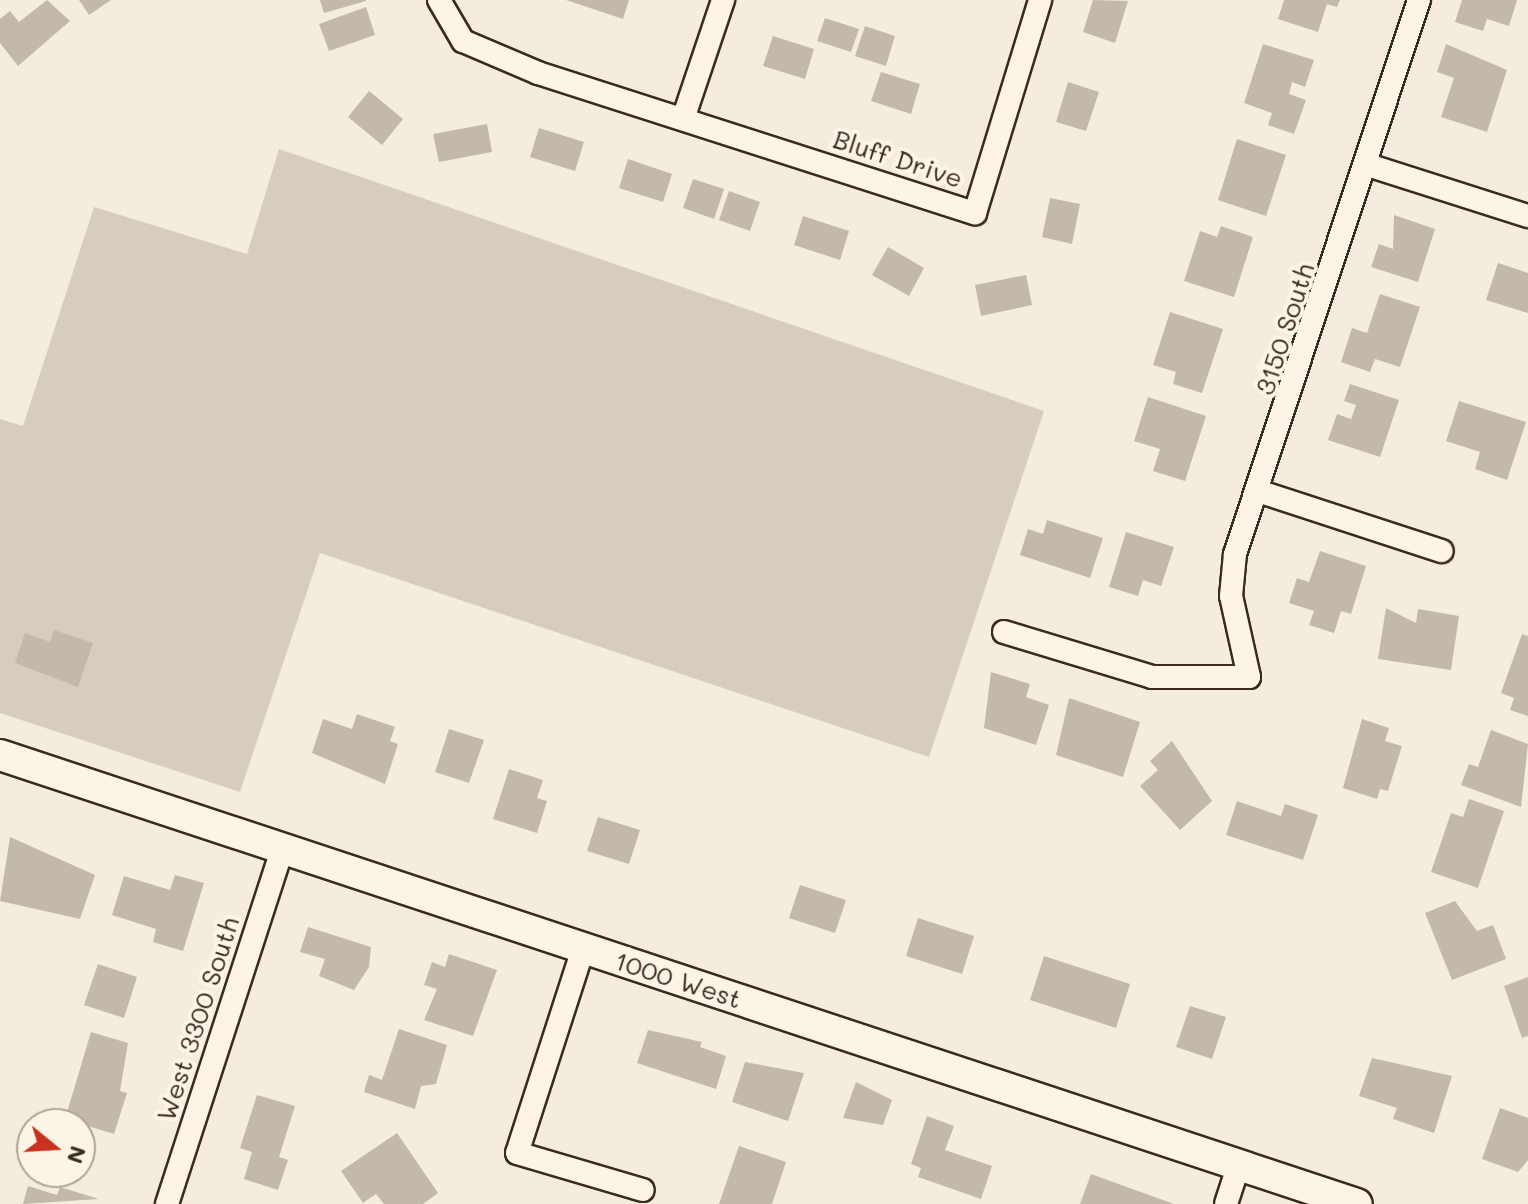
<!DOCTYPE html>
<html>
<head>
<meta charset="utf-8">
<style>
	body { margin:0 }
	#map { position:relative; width:1528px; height:1204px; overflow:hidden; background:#f4eddd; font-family:Mali,sans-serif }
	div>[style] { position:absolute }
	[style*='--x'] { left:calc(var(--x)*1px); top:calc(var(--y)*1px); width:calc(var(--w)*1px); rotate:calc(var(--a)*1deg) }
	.green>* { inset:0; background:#d6cdbd }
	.building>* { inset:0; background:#c3b9aa }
	.roads { filter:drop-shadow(2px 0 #3b2a1e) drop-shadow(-2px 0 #3b2a1e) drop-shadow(0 2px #3b2a1e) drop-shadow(0 -2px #3b2a1e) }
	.minor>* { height:22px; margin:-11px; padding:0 11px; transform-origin:11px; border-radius:11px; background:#fcf5e5 }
	.secondary>* { height:30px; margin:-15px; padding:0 15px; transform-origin:15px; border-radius:15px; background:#fcf5e5 }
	span { translate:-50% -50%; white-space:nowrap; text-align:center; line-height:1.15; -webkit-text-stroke:8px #fcf5e5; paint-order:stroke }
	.street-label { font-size:26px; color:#3b2a1e }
	.north { position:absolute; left:16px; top:1108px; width:80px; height:80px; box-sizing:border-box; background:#fcf5e5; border:2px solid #afa495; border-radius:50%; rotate:108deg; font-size:22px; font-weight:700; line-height:32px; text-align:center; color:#3b2a1e }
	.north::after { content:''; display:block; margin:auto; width:28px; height:36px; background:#c8321e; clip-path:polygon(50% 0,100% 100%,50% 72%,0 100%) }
</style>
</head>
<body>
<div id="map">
	<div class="green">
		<i style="clip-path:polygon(279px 149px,1044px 411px,929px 757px,320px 553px,240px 792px,0 713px,0 419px,23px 426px,94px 207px,247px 254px)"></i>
	</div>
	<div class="building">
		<i style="clip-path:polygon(47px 0,70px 21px,18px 66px,0 43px,0 19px,10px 11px,19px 22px)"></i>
		<i style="clip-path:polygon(79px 0,111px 0,89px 15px)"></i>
		<i style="clip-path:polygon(320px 0,366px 0,366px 1px,324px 13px)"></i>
		<i style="clip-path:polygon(566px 0,629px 0,623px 19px)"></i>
		<i style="clip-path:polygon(1093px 0,1128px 1px,1115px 43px,1083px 32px)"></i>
		<i style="clip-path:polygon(1284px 0,1340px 0,1337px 7px,1327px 4px,1318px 32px,1278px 19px)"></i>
		<i style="clip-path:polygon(1462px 0,1517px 0,1509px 26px,1487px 19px,1483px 31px,1455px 22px)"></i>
		<i style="clip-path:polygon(366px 7px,375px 35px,329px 51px,319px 24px)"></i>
		<i style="clip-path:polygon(825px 18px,859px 29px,851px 52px,817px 41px)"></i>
		<i style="clip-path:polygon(865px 26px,895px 36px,886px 66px,855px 56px)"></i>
		<i style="clip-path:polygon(773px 36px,814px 49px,805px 79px,763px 66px)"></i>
		<i style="clip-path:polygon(1263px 44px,1314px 60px,1305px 87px,1292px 82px,1289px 94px,1306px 100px,1294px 134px,1268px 125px,1272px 113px,1244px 103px)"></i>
		<i style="clip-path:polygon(1446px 44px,1507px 70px,1487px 132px,1441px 117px,1454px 78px,1437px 72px)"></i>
		<i style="clip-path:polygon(881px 72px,920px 84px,911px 114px,871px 101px)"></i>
		<i style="clip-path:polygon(1068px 82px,1099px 92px,1086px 131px,1056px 122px)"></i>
		<i style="clip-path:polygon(369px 91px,403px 119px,382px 145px,348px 117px)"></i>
		<i style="clip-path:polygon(487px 124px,492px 152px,439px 162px,433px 134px)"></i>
		<i style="clip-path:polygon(539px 128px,584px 142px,575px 171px,530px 157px)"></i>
		<i style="clip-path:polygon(1237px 139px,1286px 155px,1266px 216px,1218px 200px)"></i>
		<i style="clip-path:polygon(628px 159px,672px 174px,663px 202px,619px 188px)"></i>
		<i style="clip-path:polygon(693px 179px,724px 189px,714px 219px,683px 208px)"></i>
		<i style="clip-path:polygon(729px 191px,760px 202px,750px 231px,719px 220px)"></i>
		<i style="clip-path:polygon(1050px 198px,1080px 204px,1072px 244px,1042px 237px)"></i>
		<i style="clip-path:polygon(1394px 215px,1435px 229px,1418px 282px,1371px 267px,1379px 244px,1393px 249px)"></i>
		<i style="clip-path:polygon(803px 216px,849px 231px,840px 260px,794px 245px)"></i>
		<i style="clip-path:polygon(1221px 226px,1253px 237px,1234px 297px,1184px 281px,1200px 231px,1217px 237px)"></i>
		<i style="clip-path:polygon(888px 247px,924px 268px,909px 296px,872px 275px)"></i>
		<i style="clip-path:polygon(1498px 263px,1528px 273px,1528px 313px,1486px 300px)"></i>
		<i style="clip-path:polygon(1026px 275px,1032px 305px,981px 316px,975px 285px)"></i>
		<i style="clip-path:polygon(1380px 294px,1420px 307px,1400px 367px,1375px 359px,1370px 372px,1341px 362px,1352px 328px,1367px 333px)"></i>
		<i style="clip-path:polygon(1170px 312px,1223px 329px,1202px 393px,1173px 384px,1176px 372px,1153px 365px)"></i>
		<i style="clip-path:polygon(1350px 384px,1399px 400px,1380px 457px,1328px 440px,1337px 414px,1351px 419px,1356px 405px,1344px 401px)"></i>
		<i style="clip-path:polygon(1148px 397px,1206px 416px,1185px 481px,1153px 471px,1160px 449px,1134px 441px)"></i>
		<i style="clip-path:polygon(1459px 401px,1526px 422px,1507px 480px,1475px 469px,1480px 452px,1446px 441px)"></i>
		<i style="clip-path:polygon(1047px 520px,1103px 538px,1090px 578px,1020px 555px,1028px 529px,1043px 534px)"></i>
		<i style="clip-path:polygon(1126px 532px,1174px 547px,1161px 586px,1143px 580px,1138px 596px,1109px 587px)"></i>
		<i style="clip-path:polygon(1320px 551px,1366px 566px,1351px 614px,1341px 611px,1334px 633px,1309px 625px,1314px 611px,1289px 603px,1297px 578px,1309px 582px)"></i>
		<i style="clip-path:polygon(1386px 608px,1416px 623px,1418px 609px,1459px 616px,1451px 670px,1378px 659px)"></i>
		<i style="clip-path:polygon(54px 630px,93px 643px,78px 687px,15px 663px,25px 633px,50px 642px)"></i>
		<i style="clip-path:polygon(1522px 634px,1528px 636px,1528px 716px,1510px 710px,1514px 698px,1501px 693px)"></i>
		<i style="clip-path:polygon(991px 672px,1030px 684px,1026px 697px,1049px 705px,1036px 745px,984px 728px)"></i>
		<i style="clip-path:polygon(1069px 698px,1140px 722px,1123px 777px,1056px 755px)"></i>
		<i style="clip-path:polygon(357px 714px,395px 727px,390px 741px,398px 744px,385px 784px,312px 753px,323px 719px,352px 729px)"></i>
		<i style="clip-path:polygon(1362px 719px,1389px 728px,1385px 741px,1402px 746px,1388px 791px,1380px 789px,1377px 799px,1343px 788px)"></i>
		<i style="clip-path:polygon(449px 729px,484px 740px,469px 783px,435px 772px)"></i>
		<i style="clip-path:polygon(1491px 730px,1528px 744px,1521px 807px,1461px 785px,1469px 764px,1478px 767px)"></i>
		<i style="clip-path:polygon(1172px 741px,1212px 801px,1180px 830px,1140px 786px,1158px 770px,1150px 761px)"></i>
		<i style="clip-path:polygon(509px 769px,543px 780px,537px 798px,547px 801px,537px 833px,493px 819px)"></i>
		<i style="clip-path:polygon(1469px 799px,1504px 811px,1478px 888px,1431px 872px,1451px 813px,1463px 817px)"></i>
		<i style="clip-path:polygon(1237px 801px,1281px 816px,1285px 804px,1318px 815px,1303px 860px,1226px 835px)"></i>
		<i style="clip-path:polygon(598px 817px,640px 830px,629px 864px,587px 851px)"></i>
		<i style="clip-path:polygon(10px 837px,95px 875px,80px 919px,0 901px)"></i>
		<i style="clip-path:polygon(175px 875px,204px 883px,183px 951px,153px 942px,156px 929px,112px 915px,124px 876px,170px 890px)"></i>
		<i style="clip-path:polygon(800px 885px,846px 900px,835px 933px,789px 918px)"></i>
		<i style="clip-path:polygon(1455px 901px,1477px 931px,1493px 925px,1506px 959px,1452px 980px,1425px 913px)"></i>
		<i style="clip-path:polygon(918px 918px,974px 936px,962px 974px,906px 956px)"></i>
		<i style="clip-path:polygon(308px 927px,371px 947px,369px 967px,354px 990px,319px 976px,325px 959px,300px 952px)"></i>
		<i style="clip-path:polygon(449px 954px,497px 970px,473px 1036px,424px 1020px,437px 989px,424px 985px,432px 962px,445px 967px)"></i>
		<i style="clip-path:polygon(1044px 956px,1130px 984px,1116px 1028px,1030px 1000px)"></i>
		<i style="clip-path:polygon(98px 964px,137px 977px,124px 1018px,84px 1005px)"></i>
		<i style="clip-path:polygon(1528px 977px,1528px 1036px,1522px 1038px,1504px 986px)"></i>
		<i style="clip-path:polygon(1190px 1006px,1226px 1017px,1212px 1059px,1176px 1047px)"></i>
		<i style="clip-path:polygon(399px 1029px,447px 1045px,436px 1084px,421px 1086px,415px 1109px,364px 1092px,369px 1075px,382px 1080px)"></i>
		<i style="clip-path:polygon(648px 1030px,702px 1042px,700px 1047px,726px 1056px,716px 1089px,637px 1063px)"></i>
		<i style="clip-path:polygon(91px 1032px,128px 1043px,120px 1091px,127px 1093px,114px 1134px,65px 1119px)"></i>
		<i style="clip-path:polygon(1372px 1058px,1452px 1076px,1434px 1133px,1393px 1119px,1397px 1108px,1359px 1096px)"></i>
		<i style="clip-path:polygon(745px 1062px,804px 1073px,788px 1121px,732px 1102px)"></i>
		<i style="clip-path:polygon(856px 1082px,892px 1100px,883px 1125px,843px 1118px)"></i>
		<i style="clip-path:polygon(257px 1095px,295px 1106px,279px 1157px,288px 1160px,278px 1190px,244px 1179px,252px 1152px,240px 1148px)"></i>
		<i style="clip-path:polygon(1500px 1108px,1528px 1118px,1528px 1160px,1518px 1172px,1482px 1159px)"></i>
		<i style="clip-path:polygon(927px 1116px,954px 1126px,945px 1150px,992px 1166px,981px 1199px,918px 1177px,921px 1168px,911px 1164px)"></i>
		<i style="clip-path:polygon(397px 1133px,438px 1193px,423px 1204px,384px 1204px,376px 1194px,363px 1203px,341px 1171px)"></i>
		<i style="clip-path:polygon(739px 1146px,786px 1162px,772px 1204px,719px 1204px)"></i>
		<i style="clip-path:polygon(1091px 1174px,1174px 1204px,1080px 1204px)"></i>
		<i style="clip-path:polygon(28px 1186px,57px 1195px,60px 1187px,99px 1199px,23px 1204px)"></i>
	</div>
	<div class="roads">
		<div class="minor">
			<i style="--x:439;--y:0;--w:48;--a:59.7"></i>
			<i style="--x:463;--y:41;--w:82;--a:23.1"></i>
			<i style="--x:538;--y:73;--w:459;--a:17.8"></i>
			<i style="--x:975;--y:213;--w:223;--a:-73"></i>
			<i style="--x:683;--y:119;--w:126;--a:-71.4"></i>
			<i style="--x:1368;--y:165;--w:168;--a:17.7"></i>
			<i style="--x:1261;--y:492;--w:190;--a:18.1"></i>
			<i style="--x:1004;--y:632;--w:155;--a:16.9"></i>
			<i style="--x:1152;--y:677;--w:97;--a:0"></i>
			<i style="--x:1249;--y:677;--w:83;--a:-102.5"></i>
			<i style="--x:1231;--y:596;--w:42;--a:-84.6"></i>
			<i style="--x:1235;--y:554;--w:584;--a:-71.63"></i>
			<i style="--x:583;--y:949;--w:214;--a:107.9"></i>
			<i style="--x:517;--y:1153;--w:131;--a:16.4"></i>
			<i style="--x:167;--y:1204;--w:371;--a:-72"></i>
			<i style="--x:1226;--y:1204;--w:39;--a:-72"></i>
		</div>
		<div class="secondary">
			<i style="--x:0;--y:755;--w:1429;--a:18.31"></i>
		</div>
	</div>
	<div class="street-label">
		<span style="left:898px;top:159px;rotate:18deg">Bluff Drive</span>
		<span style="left:1285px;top:329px;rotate:-72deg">3150 South</span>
		<span style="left:678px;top:980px;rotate:18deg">1000 West</span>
		<span style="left:198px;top:1019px;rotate:-72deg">West 3300 South</span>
	</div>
	<div class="north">N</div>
</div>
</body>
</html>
